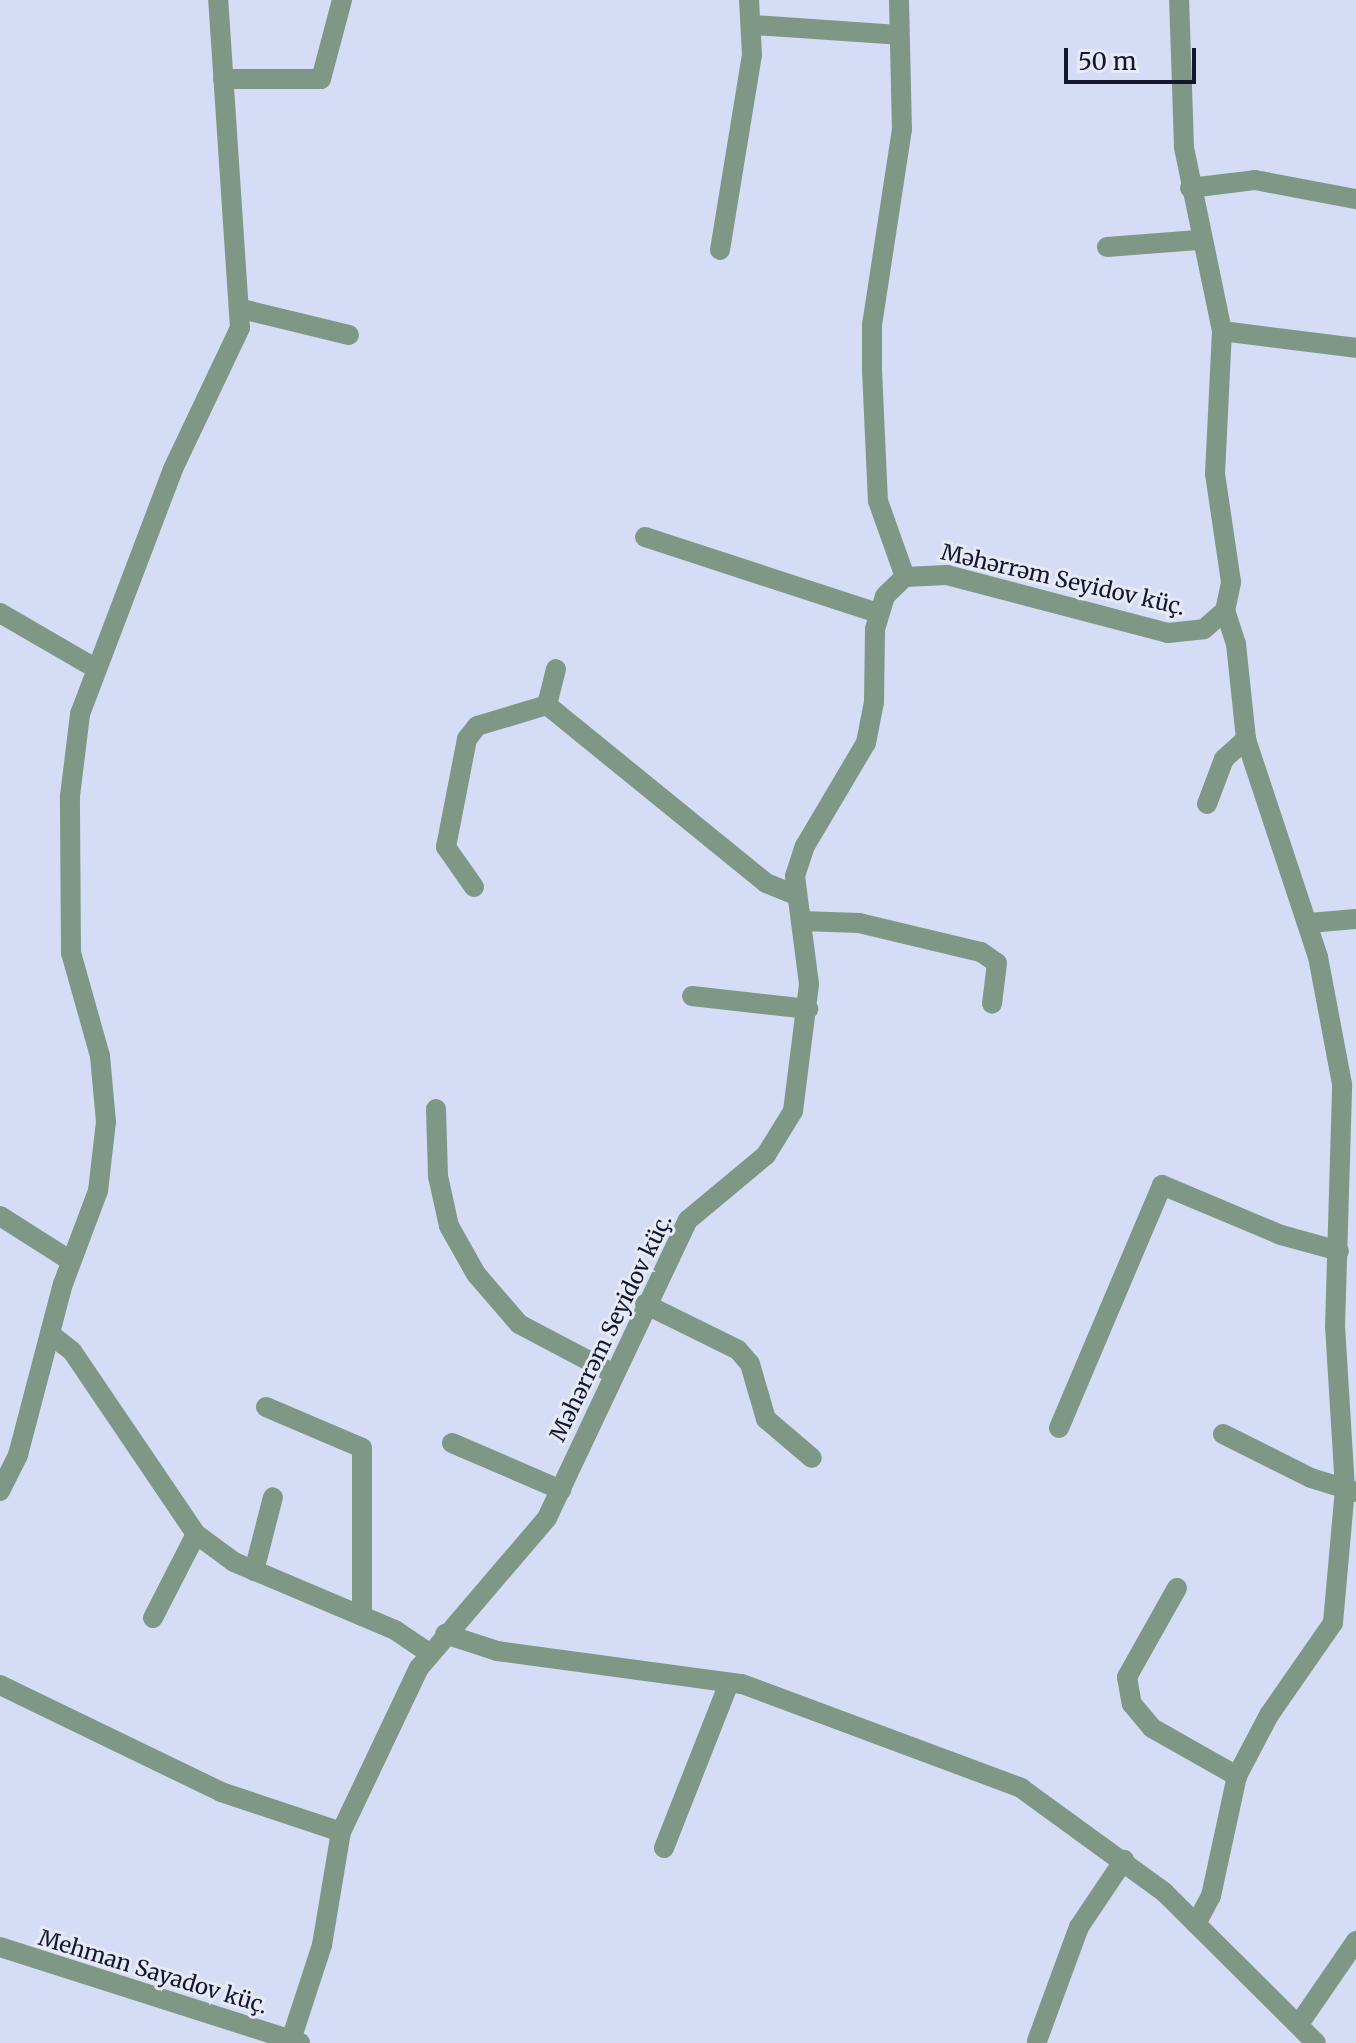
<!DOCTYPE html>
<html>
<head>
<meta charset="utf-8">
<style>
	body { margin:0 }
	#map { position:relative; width:1356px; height:2043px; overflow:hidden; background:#d5dcf5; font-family:Merriweather,serif }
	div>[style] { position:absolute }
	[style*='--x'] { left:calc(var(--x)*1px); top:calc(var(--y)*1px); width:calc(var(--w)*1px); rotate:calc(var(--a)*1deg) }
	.minor>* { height:20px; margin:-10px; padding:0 10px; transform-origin:10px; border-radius:10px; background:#7f9886 }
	span { translate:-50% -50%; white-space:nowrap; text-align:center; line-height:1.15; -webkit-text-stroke:6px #e6eaf6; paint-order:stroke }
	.street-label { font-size:22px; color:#13172d }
	.scale { position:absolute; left:1064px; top:48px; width:132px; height:36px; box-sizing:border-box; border:4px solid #13172d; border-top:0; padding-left:10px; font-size:24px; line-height:28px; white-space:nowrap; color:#13172d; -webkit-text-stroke:6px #e6eaf6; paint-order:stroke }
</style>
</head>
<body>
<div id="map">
	<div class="minor">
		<i style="--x:899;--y:0;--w:129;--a:88.7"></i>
		<i style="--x:902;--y:129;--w:197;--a:98.7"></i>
		<i style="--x:872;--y:324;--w:46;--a:90"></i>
		<i style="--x:872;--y:370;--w:131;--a:87.4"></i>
		<i style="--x:878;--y:501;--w:81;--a:70.4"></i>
		<i style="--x:754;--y:25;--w:145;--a:3.9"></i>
		<i style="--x:223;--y:79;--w:98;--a:0"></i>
		<i style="--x:321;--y:79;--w:82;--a:-75.1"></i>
		<i style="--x:1190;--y:188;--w:65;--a:-7"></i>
		<i style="--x:1255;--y:180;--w:103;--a:10.7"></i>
		<i style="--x:1107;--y:247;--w:91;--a:-4.4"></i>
		<i style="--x:720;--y:250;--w:198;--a:-80.7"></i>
		<i style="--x:752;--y:55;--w:55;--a:-93.1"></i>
		<i style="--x:242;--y:309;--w:110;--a:13.7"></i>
		<i style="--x:1222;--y:331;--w:135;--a:7.2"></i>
		<i style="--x:645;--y:537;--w:244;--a:18.1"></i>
		<i style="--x:0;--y:613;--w:110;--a:30.1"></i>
		<i style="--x:547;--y:705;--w:37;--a:-76"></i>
		<i style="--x:1207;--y:804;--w:48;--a:-69.3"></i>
		<i style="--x:1224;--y:759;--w:30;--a:-42"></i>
		<i style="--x:474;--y:887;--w:49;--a:-125"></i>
		<i style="--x:446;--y:847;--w:110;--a:-79"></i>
		<i style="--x:467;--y:739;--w:16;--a:-52"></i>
		<i style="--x:477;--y:726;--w:73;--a:-16.7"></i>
		<i style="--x:547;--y:705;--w:282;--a:39.1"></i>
		<i style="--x:766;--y:883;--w:32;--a:22"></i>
		<i style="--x:801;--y:921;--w:58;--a:2"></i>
		<i style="--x:859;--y:923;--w:125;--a:13.4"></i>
		<i style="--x:981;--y:952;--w:19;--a:35"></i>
		<i style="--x:997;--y:963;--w:41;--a:97"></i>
		<i style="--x:1309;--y:923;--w:47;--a:-4.9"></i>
		<i style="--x:692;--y:996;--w:117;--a:6.4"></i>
		<i style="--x:436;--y:1109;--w:67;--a:88.3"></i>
		<i style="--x:438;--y:1176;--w:51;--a:77.6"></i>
		<i style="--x:449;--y:1226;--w:55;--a:60.6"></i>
		<i style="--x:476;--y:1274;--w:66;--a:49.3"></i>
		<i style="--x:519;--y:1324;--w:107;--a:27.8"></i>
		<i style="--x:0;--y:1216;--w:84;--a:32.4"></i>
		<i style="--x:645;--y:1304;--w:104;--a:26.3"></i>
		<i style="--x:738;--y:1350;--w:18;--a:49"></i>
		<i style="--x:750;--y:1364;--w:57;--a:73.8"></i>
		<i style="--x:766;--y:1419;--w:60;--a:40.3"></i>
		<i style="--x:50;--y:1334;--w:28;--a:38"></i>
		<i style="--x:72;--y:1351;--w:221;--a:55.9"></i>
		<i style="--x:196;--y:1534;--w:47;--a:36.4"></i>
		<i style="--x:234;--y:1562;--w:175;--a:22.9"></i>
		<i style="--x:395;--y:1630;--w:41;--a:34.1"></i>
		<i style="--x:266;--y:1407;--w:104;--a:23.1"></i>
		<i style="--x:362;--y:1448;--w:168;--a:90"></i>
		<i style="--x:1059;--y:1428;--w:264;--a:-67"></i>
		<i style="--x:1162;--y:1185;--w:129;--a:22.8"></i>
		<i style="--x:1281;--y:1235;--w:60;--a:15.4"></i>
		<i style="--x:1223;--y:1434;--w:98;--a:26.6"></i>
		<i style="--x:1311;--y:1478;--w:47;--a:17.3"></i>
		<i style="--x:452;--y:1443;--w:119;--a:23.3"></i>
		<i style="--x:0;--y:1491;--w:40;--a:-63.4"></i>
		<i style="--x:18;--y:1455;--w:177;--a:-75.3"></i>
		<i style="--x:63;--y:1284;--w:99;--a:-69.4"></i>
		<i style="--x:98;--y:1191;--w:69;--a:-83.4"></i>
		<i style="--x:106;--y:1122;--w:66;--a:-95.2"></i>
		<i style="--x:100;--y:1056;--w:107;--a:-105.7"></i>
		<i style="--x:71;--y:953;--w:157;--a:-90.4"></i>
		<i style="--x:70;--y:796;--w:83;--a:-83"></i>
		<i style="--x:80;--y:714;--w:262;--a:-69.2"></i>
		<i style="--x:173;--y:469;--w:156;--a:-64.6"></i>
		<i style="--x:240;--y:328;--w:329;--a:-93.8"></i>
		<i style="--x:254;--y:1571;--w:76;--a:-75.6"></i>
		<i style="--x:1177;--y:1588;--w:102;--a:119.3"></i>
		<i style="--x:1127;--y:1677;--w:27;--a:80"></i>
		<i style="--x:1132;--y:1704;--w:31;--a:50"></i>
		<i style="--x:1152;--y:1728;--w:98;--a:29.5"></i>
		<i style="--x:153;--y:1618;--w:94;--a:-62.9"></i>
		<i style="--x:445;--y:1634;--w:55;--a:18.1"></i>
		<i style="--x:497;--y:1651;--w:247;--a:7.7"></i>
		<i style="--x:742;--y:1684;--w:298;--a:20.4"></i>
		<i style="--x:1021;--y:1788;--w:177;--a:36"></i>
		<i style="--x:1164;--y:1892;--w:214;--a:44.8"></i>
		<i style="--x:0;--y:1685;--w:246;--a:25.8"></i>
		<i style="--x:221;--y:1792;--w:126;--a:18.4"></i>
		<i style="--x:664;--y:1848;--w:177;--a:-68.5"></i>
		<i style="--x:1196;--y:1924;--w:32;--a:-62"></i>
		<i style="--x:1211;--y:1896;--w:123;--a:-77.8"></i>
		<i style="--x:1237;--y:1776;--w:69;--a:-62.3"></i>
		<i style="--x:1269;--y:1715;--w:112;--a:-55.2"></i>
		<i style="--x:1333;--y:1623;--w:135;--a:-84.9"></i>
		<i style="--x:1345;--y:1489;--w:162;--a:-93.5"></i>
		<i style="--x:1335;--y:1327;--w:243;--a:-88.3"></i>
		<i style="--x:1342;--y:1084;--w:129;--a:-100.7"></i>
		<i style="--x:1318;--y:957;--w:230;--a:-108.3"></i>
		<i style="--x:1246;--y:739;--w:96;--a:-96"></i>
		<i style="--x:1236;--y:644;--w:35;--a:-108"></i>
		<i style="--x:0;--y:1947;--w:315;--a:17.7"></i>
		<i style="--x:1299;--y:2024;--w:101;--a:-55.5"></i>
		<i style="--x:1037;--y:2041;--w:121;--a:-69.8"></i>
		<i style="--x:1079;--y:1927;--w:81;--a:-56.1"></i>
		<i style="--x:290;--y:2043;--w:103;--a:-71.9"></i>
		<i style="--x:322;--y:1945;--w:115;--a:-80.5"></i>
		<i style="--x:341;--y:1832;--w:182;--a:-64.6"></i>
		<i style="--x:419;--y:1668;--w:197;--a:-49.5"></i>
		<i style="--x:547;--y:1518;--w:330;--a:-64.7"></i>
		<i style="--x:688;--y:1220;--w:102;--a:-39.8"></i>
		<i style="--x:766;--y:1155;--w:52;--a:-58.5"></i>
		<i style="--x:793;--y:1111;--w:128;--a:-82.8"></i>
		<i style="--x:809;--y:984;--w:109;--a:-97.4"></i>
		<i style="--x:795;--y:876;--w:32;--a:-72"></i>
		<i style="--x:805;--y:846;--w:120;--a:-59.4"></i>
		<i style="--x:866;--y:743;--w:42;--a:-79"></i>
		<i style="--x:874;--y:702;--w:73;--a:-89.2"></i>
		<i style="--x:875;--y:629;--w:34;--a:-73"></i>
		<i style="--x:885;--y:596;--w:28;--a:-44"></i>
		<i style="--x:905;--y:577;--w:42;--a:-2.7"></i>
		<i style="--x:947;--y:575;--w:228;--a:14.7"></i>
		<i style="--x:1168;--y:633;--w:36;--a:-6"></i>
		<i style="--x:1204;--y:629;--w:28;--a:-41"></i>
		<i style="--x:1225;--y:611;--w:30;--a:-78"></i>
		<i style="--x:1231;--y:582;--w:109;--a:-98.4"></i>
		<i style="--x:1215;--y:474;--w:143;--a:-87.2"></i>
		<i style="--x:1222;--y:331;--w:188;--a:-101.7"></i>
		<i style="--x:1184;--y:147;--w:147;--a:-91.9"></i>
	</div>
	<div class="street-label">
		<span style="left:1063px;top:580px;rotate:13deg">Məhərrəm Seyidov küç.</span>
		<span style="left:611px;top:1328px;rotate:-64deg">Məhərrəm Seyidov küç.</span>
		<span style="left:153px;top:1972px;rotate:17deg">Mehman Sayadov küç.</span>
	</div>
	<div class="scale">50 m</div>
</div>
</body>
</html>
